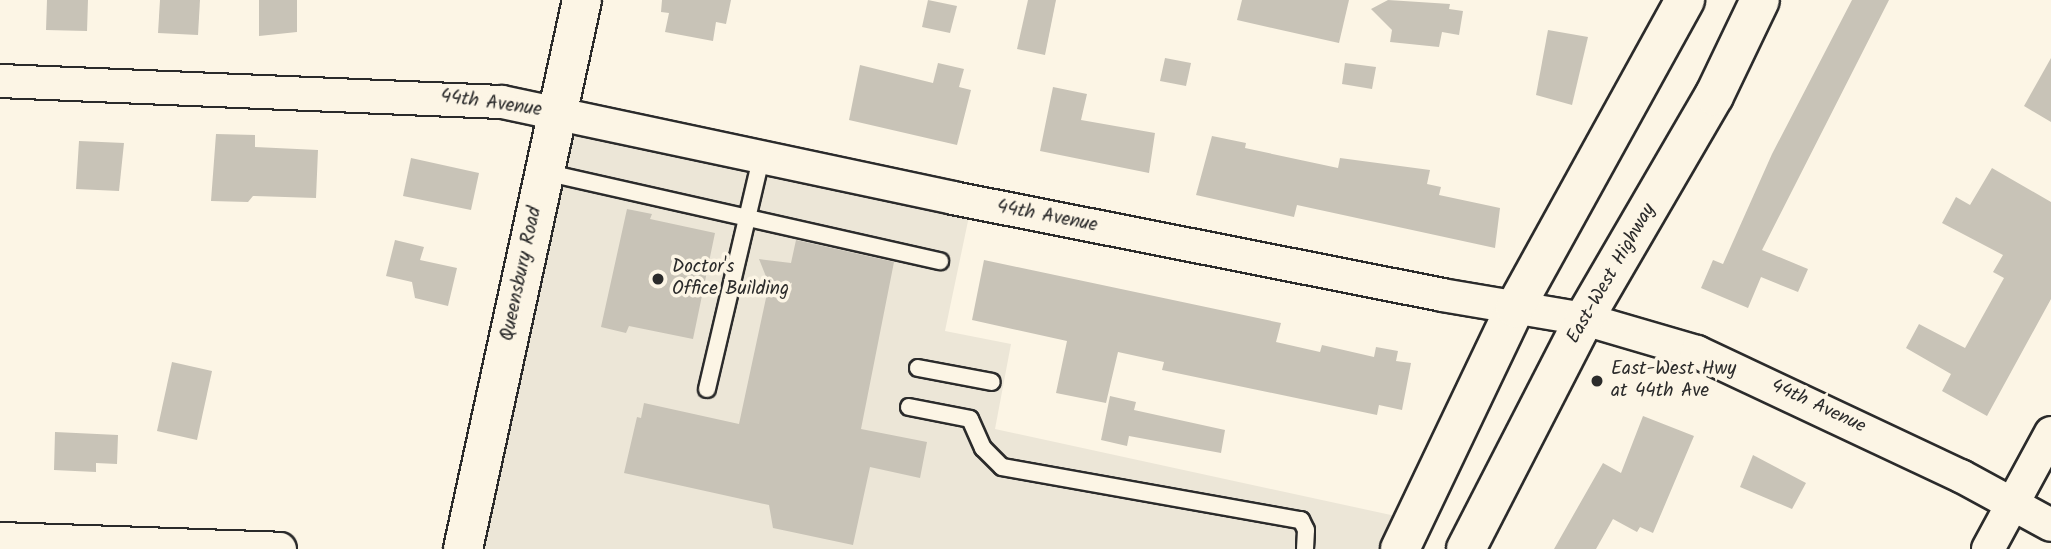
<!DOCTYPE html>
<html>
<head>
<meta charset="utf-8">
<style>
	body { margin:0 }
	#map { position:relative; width:2051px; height:549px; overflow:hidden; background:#fcf5e5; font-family:Kalam,sans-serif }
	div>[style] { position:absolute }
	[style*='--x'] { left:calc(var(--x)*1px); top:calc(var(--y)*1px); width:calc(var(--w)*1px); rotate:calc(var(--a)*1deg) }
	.built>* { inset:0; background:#ece6d7 }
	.building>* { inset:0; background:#c8c3b7 }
	.roads { filter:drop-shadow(2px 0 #2b2b2b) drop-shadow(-2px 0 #2b2b2b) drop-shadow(0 2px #2b2b2b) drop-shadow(0 -2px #2b2b2b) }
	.service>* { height:16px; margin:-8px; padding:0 8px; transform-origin:8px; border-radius:8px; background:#fcf5e5 }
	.minor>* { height:32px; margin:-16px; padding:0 16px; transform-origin:16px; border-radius:16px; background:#fcf5e5 }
	.tertiary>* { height:38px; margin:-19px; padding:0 19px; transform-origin:19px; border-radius:19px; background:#fcf5e5 }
	.primary>* { height:38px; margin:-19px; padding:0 19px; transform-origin:19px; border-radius:19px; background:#fcf5e5 }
	.dots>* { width:19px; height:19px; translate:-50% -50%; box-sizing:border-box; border:4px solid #fcf5e5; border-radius:50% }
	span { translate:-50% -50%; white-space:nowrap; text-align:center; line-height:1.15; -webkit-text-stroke:7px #fcf5e5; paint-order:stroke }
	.street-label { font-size:19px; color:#2b2b2b }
	.poi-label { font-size:19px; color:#2b2b2b }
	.left { translate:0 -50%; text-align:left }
</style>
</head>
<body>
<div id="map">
	<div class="built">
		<i style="clip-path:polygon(557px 114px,972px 202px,945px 331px,1011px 344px,995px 429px,1414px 520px,1399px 549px,463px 549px)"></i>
	</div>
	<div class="building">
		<i style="clip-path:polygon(47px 0,88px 0,87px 31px,46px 30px)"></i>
		<i style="clip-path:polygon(160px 0,200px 0,198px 35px,158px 33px)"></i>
		<i style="clip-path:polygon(259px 0,297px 0,297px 32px,259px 36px)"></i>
		<i style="clip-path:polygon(662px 0,731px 0,726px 24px,716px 22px,713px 41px,665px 32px,669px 13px,661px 12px)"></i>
		<i style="clip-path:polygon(928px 0,957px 6px,950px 33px,922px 27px)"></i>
		<i style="clip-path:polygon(1028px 0,1056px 0,1045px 55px,1017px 49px)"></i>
		<i style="clip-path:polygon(1242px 0,1349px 0,1339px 43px,1237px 20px)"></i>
		<i style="clip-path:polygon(1388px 0,1450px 4px,1449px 9px,1463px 11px,1459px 35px,1442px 32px,1439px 47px,1390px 42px,1392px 30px,1371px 9px)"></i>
		<i style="clip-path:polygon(1852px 0,1889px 0,1762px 250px,1808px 269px,1798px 292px,1761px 277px,1748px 308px,1701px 288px,1713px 260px,1723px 264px,1772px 154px)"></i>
		<i style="clip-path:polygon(1548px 30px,1588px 37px,1572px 105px,1536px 95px)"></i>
		<i style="clip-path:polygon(1165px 58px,1191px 63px,1186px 86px,1160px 81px)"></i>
		<i style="clip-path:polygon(2051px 58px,2051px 122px,2024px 106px)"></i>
		<i style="clip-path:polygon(938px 63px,964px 69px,959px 87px,971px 90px,957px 145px,849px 120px,860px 65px,933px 83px)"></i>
		<i style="clip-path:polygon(1345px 63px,1376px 67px,1372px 89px,1342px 84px)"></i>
		<i style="clip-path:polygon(1053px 87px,1087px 94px,1081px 120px,1155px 133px,1149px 173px,1040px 151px)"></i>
		<i style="clip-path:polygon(216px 134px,255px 135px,255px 147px,318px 150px,316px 198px,253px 196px,248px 202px,211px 201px)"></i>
		<i style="clip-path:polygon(1212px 136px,1246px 143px,1245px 148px,1338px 168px,1340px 158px,1430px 170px,1427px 184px,1441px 187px,1439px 195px,1500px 208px,1495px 248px,1297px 205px,1294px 217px,1196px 195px)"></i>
		<i style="clip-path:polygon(79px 141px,124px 143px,119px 191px,76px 189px)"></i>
		<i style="clip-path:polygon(411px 158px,479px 173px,471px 210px,403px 196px)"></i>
		<i style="clip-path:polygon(1992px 168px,2051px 202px,2051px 299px,1987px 416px,1942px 391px,1951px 374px,1906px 348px,1919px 324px,1965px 348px,2004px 278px,1993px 272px,2003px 255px,1942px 223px,1956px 197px,1970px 205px)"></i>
		<i style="clip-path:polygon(627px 209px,652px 214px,650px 219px,715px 233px,693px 339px,629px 326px,626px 333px,601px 327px)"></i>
		<i style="clip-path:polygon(395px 240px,424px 247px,420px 260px,457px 268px,448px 306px,415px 298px,412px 282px,386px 276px)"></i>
		<i style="clip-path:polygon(796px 240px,894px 262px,861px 429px,927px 442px,920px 478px,870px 467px,853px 545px,773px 528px,769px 505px,624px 473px,637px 417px,641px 418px,644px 403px,739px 424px,769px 284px,759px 259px,791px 263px)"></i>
		<i style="clip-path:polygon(984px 260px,1281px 323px,1276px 342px,1320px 352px,1322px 345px,1374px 357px,1376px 347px,1398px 351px,1396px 361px,1411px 363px,1402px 410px,1379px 405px,1377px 415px,1162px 370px,1164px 362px,1118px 352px,1106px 403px,1056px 393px,1067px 341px,972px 320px)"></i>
		<i style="clip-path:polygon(172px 362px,212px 371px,197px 440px,157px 431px)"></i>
		<i style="clip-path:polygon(1110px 396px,1136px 402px,1134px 410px,1225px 430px,1221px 453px,1129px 436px,1127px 446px,1101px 440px)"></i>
		<i style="clip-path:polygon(1643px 416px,1694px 436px,1653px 533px,1640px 527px,1637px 532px,1613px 519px,1596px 549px,1554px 549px,1603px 463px,1621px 473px)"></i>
		<i style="clip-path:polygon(55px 432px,118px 435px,117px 464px,96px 463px,96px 472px,54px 470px)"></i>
		<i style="clip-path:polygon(1753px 455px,1806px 483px,1792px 509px,1740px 487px)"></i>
	</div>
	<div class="roads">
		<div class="service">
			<i style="--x:544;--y:172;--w:406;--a:12.7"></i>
			<i style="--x:918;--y:368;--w:75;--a:10.7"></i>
			<i style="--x:707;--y:389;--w:237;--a:-76.8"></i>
			<i style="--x:909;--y:407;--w:62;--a:11.1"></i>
			<i style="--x:970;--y:419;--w:32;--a:66"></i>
			<i style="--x:983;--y:448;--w:27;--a:45"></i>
			<i style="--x:1002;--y:467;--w:304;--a:10.1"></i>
			<i style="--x:1301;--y:520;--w:11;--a:63"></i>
			<i style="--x:1306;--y:530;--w:19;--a:93"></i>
		</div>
		<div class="minor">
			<i style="--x:0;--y:81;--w:502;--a:2.4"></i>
			<i style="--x:502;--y:102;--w:461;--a:12"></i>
			<i style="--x:953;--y:198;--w:499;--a:11.2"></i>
			<i style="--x:1442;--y:295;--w:144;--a:9.6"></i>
			<i style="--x:1584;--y:319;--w:118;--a:16.3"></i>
			<i style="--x:1697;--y:352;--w:292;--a:25.2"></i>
			<i style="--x:1961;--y:476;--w:102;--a:28.6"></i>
			<i style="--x:0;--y:539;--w:280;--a:2"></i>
			<i style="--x:1988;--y:549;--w:132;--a:-61.5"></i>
		</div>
		<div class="tertiary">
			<i style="--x:463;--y:549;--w:562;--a:-77.77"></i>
		</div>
		<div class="primary">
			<i style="--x:1400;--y:549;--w:267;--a:-64.5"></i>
			<i style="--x:1515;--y:308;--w:352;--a:-61.1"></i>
			<i style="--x:1466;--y:549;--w:259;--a:-62.8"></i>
			<i style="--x:1584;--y:319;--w:258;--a:-59.8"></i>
			<i style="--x:1714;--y:96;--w:106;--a:-64.4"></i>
		</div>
	</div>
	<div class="dots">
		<i style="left:658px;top:279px;background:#2b2b2b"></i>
		<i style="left:1597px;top:381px;background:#2b2b2b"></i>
	</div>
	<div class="street-label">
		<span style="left:491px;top:104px;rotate:8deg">44th Avenue</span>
		<span style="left:1047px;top:217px;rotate:11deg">44th Avenue</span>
		<span style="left:522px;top:274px;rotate:-78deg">Queensbury Road</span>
		<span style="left:1612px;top:274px;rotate:-60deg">East-West Highway</span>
		<span style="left:1818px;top:407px;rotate:25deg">44th Avenue</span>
	</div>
	<div class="poi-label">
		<span class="left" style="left:672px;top:279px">Doctor's<br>Office Building</span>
		<span class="left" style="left:1611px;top:381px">East-West Hwy<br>at 44th Ave</span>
	</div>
</div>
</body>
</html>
